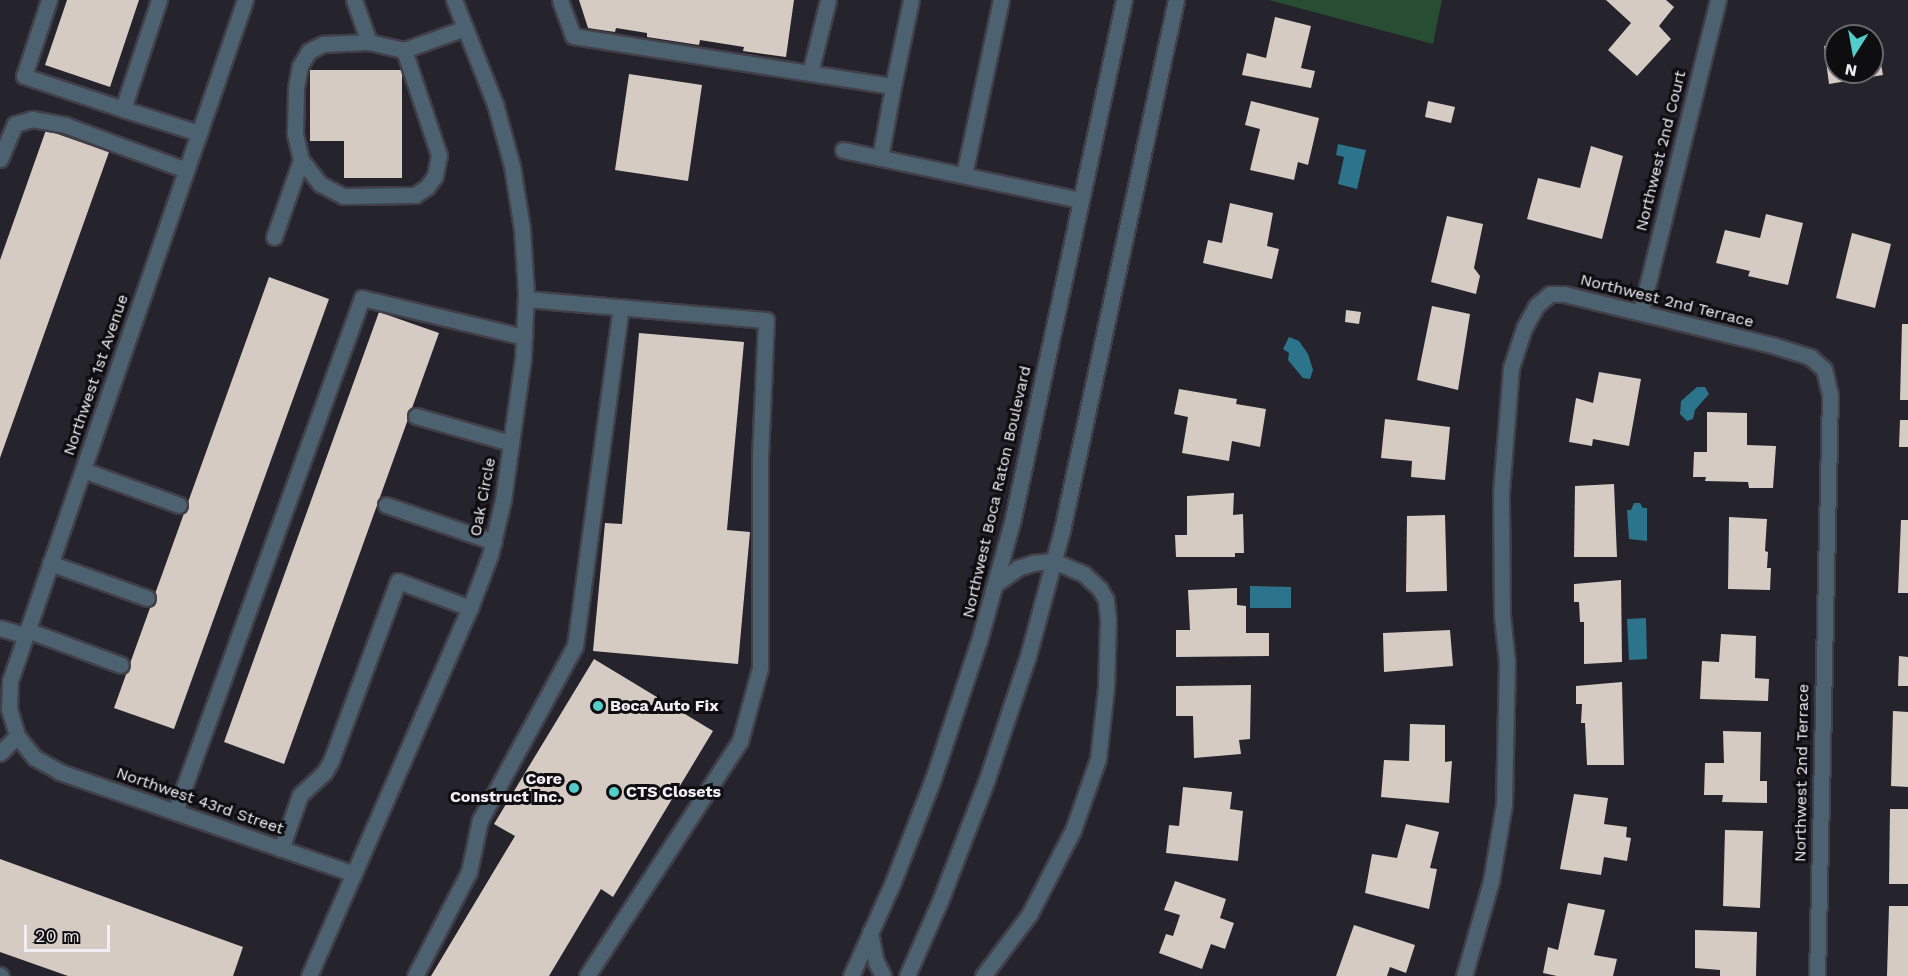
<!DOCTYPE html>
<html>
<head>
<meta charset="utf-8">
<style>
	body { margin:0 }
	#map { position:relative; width:1908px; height:976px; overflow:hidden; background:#25232b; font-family:"Work Sans",sans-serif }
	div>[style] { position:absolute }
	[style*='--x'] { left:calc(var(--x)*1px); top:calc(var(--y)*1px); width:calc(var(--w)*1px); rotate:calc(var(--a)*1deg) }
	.green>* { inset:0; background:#274d33 }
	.water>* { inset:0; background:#2c748c }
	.building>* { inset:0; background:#d5cbc3 }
	.roads { filter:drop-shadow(2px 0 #413f47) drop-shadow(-2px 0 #413f47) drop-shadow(0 2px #413f47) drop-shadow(0 -2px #413f47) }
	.minor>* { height:15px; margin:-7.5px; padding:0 7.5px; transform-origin:7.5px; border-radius:7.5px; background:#4c6270 }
	.dots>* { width:16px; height:16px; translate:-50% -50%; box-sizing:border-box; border:3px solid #0e0d10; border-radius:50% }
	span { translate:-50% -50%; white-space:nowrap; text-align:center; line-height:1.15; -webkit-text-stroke:6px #0e0d10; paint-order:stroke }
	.street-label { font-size:16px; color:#f0eef4 }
	.poi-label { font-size:16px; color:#f0eef4; font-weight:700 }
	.left { translate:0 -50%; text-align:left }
	.right { translate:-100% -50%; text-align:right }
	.north { position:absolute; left:1824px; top:24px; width:60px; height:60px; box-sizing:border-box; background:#0e0d10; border:2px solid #68676b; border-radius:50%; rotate:191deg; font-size:16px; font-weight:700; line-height:24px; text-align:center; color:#f0eef4 }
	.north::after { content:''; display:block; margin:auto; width:21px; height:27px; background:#53cdc9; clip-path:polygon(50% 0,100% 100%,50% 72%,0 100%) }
	.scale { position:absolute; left:24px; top:925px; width:86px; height:27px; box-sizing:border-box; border:3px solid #f0eef4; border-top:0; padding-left:8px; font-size:18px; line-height:21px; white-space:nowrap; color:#f0eef4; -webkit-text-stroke:4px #0e0d10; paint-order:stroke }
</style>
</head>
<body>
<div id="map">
	<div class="green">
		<i style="clip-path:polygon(1269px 0,1442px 0,1433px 44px)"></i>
	</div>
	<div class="water">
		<i style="clip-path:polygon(1338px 144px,1366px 150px,1357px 189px,1338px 184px,1344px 157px,1336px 155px)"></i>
		<i style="clip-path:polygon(1289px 337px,1299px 341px,1308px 354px,1313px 370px,1310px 379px,1303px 378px,1288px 360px,1289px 353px,1283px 349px)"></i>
		<i style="clip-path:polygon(1697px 387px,1705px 387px,1709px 394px,1695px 410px,1693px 419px,1687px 421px,1680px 414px,1681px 401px)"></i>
		<i style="clip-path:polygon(1634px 503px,1640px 503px,1643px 508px,1647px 508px,1647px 541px,1629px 539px,1627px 510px,1631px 510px)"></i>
		<i style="clip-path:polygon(1250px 586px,1291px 587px,1291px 608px,1250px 608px)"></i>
		<i style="clip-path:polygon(1646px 618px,1647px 659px,1629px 660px,1627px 619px)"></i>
	</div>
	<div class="building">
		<i style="clip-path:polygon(67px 0,139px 0,110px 87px,45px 65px)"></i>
		<i style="clip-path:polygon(579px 0,794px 0,786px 57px,743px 51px,744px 47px,700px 40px,699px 45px,647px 37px,647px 33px,616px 28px,615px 32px,588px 28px)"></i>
		<i style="clip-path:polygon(1606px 0,1666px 0,1674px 7px,1659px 26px,1671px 39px,1637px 76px,1608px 50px,1631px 23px)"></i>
		<i style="clip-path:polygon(1275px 17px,1311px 26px,1301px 68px,1315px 71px,1311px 88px,1242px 75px,1247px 53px,1266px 58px)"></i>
		<i style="clip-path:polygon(1876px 36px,1883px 75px,1829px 84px,1824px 46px,1836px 44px,1836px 72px,1872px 72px,1872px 37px)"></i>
		<i style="clip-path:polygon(310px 70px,402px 70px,402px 178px,344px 178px,344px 141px,310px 141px)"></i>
		<i style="clip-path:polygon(629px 74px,702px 85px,688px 181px,615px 170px)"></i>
		<i style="clip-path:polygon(1251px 101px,1319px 118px,1308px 165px,1298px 162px,1294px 180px,1250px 170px,1260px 129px,1245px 125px)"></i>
		<i style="clip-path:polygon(1428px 101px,1455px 107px,1451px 123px,1425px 117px)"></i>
		<i style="clip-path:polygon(46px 130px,109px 152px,0 458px,0 260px)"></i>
		<i style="clip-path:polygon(1591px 146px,1623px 156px,1602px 239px,1527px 219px,1538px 178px,1580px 188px)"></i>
		<i style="clip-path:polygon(1230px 203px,1273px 213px,1267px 246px,1279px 249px,1272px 279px,1203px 263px,1208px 240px,1222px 243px)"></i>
		<i style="clip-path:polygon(1766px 214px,1803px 223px,1788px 285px,1748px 276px,1750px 271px,1716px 263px,1725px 230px,1760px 238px)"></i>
		<i style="clip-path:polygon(1447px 216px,1483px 224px,1474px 268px,1480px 276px,1476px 294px,1431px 282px)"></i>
		<i style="clip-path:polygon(1852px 233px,1891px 244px,1875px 308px,1836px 298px)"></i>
		<i style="clip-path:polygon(269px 277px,329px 299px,174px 729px,114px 708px)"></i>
		<i style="clip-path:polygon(1432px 306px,1470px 314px,1458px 390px,1417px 380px)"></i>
		<i style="clip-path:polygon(1346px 310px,1361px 312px,1359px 324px,1345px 322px)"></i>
		<i style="clip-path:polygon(379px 312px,439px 333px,284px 764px,224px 742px)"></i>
		<i style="clip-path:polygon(1902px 324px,1908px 324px,1908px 400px,1900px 400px)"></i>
		<i style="clip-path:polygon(639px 333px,744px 342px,727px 530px,750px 532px,738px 664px,593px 651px,605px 523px,622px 524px)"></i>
		<i style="clip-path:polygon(1599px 372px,1641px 379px,1629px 446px,1593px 439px,1592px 446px,1569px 442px,1576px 398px,1593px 403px)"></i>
		<i style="clip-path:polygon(1179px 389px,1237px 399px,1236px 404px,1266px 409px,1260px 447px,1232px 441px,1229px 461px,1182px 453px,1188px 417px,1174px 414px)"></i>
		<i style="clip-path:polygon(1707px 412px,1747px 413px,1747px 445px,1776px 446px,1773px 488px,1749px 488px,1748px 482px,1705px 481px,1706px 477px,1693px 477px,1694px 452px,1707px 452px)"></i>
		<i style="clip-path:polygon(1385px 419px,1450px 427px,1445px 480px,1411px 477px,1412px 461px,1381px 458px)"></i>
		<i style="clip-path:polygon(1900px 420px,1908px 420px,1908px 447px,1899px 447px)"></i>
		<i style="clip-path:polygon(1614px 484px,1617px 557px,1574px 557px,1575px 486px)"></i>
		<i style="clip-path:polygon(1234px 493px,1233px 515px,1243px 514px,1244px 553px,1235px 553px,1235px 557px,1176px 557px,1175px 535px,1187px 535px,1187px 496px)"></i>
		<i style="clip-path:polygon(1445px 515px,1447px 591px,1406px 592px,1407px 516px)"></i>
		<i style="clip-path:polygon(1729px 517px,1767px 519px,1765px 551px,1768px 552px,1767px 568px,1771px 568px,1770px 590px,1728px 589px)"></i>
		<i style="clip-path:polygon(1901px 520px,1908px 520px,1908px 593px,1898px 593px)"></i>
		<i style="clip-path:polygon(1621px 580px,1622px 662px,1584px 664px,1584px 622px,1580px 622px,1579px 602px,1574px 602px,1574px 584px)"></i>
		<i style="clip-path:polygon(1237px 588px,1237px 605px,1246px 606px,1246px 633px,1269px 633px,1269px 656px,1176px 657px,1176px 630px,1190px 630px,1188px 590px)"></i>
		<i style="clip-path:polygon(1450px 630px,1453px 666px,1384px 672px,1383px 633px)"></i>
		<i style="clip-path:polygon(1721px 634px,1756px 636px,1755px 678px,1769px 679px,1768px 701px,1700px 699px,1702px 661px,1719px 662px)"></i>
		<i style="clip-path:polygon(1899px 656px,1908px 657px,1908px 686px,1898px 686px)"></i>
		<i style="clip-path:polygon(594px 659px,713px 731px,613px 897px,601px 889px,549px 976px,431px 976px,515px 836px,494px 824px)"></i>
		<i style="clip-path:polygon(1622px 682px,1624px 765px,1587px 765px,1585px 723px,1581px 723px,1582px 704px,1576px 704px,1576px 686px)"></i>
		<i style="clip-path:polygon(1251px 685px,1250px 739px,1239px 740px,1241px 754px,1194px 758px,1193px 716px,1176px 716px,1176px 686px)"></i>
		<i style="clip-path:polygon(1893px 711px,1908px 712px,1908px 787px,1891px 786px)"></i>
		<i style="clip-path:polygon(1410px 724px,1445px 725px,1445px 762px,1452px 761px,1449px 803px,1381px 797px,1384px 760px,1409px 761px)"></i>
		<i style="clip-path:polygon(1723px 731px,1761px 732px,1760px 781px,1767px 781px,1767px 803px,1722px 802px,1723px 795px,1704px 795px,1705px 763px,1724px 763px)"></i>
		<i style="clip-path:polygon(1183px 787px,1232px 792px,1230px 809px,1243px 811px,1238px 861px,1166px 853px,1169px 825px,1179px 826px)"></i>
		<i style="clip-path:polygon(1574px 794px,1608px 798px,1604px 824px,1627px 827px,1626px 837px,1631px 838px,1627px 861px,1604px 857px,1601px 875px,1560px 869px)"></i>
		<i style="clip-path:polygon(1890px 809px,1908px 809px,1908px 884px,1889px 884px)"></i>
		<i style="clip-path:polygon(1406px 824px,1439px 832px,1430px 868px,1437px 869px,1429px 909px,1365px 893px,1372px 854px,1397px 858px)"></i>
		<i style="clip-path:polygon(1725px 830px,1763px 831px,1760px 908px,1723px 906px)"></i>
		<i style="clip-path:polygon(0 859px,243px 947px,233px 976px,68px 976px,0 952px)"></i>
		<i style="clip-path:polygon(1175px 881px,1226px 899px,1220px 918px,1234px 923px,1225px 949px,1211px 944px,1202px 969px,1159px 953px,1166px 934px,1173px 936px,1180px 915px,1164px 910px)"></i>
		<i style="clip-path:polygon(1568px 903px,1605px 910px,1594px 955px,1617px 959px,1613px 976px,1557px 976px,1543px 973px,1548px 947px,1558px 950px)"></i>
		<i style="clip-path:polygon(1889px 906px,1908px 906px,1908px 976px,1887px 976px)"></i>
		<i style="clip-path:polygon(1354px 925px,1415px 945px,1406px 973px,1390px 967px,1387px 976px,1336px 976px)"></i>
		<i style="clip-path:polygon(1695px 930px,1757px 932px,1756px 976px,1720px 976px,1720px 970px,1695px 968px)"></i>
	</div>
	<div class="roads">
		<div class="minor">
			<i style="--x:49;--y:0;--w:80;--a:108.2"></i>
			<i style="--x:24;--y:76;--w:104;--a:18.4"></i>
			<i style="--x:159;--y:0;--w:115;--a:108.3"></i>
			<i style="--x:123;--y:109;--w:80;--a:17.5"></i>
			<i style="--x:245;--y:0;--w:720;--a:109.04"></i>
			<i style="--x:10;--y:681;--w:28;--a:92"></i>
			<i style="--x:9;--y:709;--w:28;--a:73"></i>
			<i style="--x:17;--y:736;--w:28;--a:51"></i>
			<i style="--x:35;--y:758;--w:29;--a:29"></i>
			<i style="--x:60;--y:772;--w:311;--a:19.1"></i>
			<i style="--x:354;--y:0;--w:45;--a:70.3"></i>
			<i style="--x:560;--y:0;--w:38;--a:70"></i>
			<i style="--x:573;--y:36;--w:324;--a:8.9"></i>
			<i style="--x:893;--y:86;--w:73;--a:100.2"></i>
			<i style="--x:404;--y:50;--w:111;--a:71.6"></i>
			<i style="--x:439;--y:155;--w:21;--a:101"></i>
			<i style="--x:435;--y:176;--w:14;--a:126"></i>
			<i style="--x:427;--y:187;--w:14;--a:146"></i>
			<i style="--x:415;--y:195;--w:72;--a:179.2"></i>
			<i style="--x:343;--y:196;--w:26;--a:-152"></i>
			<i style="--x:320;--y:184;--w:31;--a:-128"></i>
			<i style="--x:301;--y:160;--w:28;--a:-103"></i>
			<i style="--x:295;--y:133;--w:45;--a:-88.7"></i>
			<i style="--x:296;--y:88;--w:22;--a:-80"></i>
			<i style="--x:300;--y:66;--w:17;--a:-59"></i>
			<i style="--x:309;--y:51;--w:16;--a:-27"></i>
			<i style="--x:323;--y:44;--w:46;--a:-2.5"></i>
			<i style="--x:369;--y:42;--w:36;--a:13"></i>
			<i style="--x:404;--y:50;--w:65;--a:-19.8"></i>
			<i style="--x:810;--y:73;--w:75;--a:-76.1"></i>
			<i style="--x:893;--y:86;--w:88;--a:-78.2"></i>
			<i style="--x:843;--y:150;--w:243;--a:11.9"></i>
			<i style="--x:0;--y:159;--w:38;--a:-67"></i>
			<i style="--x:15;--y:124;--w:18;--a:-16"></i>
			<i style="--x:32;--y:119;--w:34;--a:10"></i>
			<i style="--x:65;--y:125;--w:129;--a:20.4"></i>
			<i style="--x:964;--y:175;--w:179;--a:-78.1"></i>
			<i style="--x:274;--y:237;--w:82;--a:-70.7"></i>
			<i style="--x:526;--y:299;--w:241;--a:5"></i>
			<i style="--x:766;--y:320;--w:137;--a:92.5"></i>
			<i style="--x:760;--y:457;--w:211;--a:90"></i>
			<i style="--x:760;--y:668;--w:76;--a:105.3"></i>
			<i style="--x:740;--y:741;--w:280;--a:123.1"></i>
			<i style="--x:1641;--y:311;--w:320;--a:-76.1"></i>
			<i style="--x:416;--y:416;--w:99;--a:15.9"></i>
			<i style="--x:83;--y:470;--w:102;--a:20"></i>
			<i style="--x:386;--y:505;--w:114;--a:18.9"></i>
			<i style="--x:50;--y:563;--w:103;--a:19.8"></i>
			<i style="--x:0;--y:628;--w:26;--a:16"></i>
			<i style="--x:27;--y:630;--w:100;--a:20.4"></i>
			<i style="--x:0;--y:753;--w:24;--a:-45"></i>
			<i style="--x:175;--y:812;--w:547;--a:-70.01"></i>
			<i style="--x:362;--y:298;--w:167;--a:13.5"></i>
			<i style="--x:281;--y:849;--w:57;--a:-70.6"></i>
			<i style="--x:300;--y:795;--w:33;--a:-43"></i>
			<i style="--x:324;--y:773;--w:14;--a:-60"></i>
			<i style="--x:331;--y:761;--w:192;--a:-69.6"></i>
			<i style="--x:398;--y:581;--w:77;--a:20.6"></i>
			<i style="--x:870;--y:932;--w:31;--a:79"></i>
			<i style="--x:876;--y:962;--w:16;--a:63"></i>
			<i style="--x:0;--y:975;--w:1;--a:45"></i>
			<i style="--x:309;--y:976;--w:402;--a:-66.4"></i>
			<i style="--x:470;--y:608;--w:57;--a:-69.3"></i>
			<i style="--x:490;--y:555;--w:57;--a:-76.7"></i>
			<i style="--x:503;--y:500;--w:144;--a:-82"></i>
			<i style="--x:523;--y:357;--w:64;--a:-87.3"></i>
			<i style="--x:526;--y:293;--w:64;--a:-93.6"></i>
			<i style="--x:522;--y:229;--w:64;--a:-99"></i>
			<i style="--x:512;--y:166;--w:64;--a:-105.3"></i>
			<i style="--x:495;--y:104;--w:112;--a:-111.5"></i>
			<i style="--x:415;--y:976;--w:117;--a:-62.6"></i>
			<i style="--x:469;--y:872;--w:53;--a:-78.1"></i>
			<i style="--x:480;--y:820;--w:198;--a:-61.4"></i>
			<i style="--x:575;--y:646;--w:342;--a:-82.3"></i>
			<i style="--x:851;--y:976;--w:103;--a:-65.9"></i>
			<i style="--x:893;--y:882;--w:110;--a:-68.8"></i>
			<i style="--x:933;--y:779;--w:145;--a:-71.6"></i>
			<i style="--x:979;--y:641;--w:128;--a:-74.5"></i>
			<i style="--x:1013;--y:518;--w:530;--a:-77.91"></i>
			<i style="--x:907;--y:976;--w:82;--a:-66.3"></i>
			<i style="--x:940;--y:901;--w:131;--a:-68.9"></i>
			<i style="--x:987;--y:779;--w:130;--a:-71.6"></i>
			<i style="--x:1028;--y:656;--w:131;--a:-74.9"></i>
			<i style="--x:1062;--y:530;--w:542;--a:-77.86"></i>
			<i style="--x:983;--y:976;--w:76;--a:-53"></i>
			<i style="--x:1029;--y:915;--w:96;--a:-62.6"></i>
			<i style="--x:1073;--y:830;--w:75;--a:-70.6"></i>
			<i style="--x:1098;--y:759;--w:71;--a:-83.6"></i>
			<i style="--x:1106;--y:688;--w:68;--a:-88.3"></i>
			<i style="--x:1108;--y:620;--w:20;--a:-96"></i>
			<i style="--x:1106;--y:600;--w:13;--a:-119"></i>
			<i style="--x:1100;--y:589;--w:22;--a:-137"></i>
			<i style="--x:1084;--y:574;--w:33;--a:-157"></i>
			<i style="--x:1054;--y:561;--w:21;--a:175"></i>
			<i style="--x:1033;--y:563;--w:16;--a:162"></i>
			<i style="--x:1018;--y:568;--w:28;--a:145"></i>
			<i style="--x:1464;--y:976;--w:99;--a:-74.1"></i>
			<i style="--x:1491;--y:881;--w:78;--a:-80.4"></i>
			<i style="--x:1504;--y:804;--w:142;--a:-88.8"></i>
			<i style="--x:1507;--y:662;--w:47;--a:-96.1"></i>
			<i style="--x:1502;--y:615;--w:123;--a:-90.5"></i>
			<i style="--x:1501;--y:492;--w:124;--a:-85.4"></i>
			<i style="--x:1511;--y:368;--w:42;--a:-72"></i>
			<i style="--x:1524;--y:328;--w:26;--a:-61"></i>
			<i style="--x:1537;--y:305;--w:17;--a:-40"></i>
			<i style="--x:1550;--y:294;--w:14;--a:0"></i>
			<i style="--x:1564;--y:294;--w:217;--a:13.8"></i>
			<i style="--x:1775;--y:346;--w:37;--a:17"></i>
			<i style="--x:1810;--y:357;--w:18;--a:41"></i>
			<i style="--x:1824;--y:369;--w:27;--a:77"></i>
			<i style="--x:1830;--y:395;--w:581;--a:91.28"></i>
		</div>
	</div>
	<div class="dots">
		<i style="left:598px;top:706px;background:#53cdc9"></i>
		<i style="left:574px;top:788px;background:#53cdc9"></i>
		<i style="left:614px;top:792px;background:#53cdc9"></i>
	</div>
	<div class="street-label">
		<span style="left:1661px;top:151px;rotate:-76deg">Northwest 2nd Court</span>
		<span style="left:1667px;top:301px;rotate:14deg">Northwest 2nd Terrace</span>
		<span style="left:96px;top:375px;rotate:-71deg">Northwest 1st Avenue</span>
		<span style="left:997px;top:492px;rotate:-77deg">Northwest Boca Raton Boulevard</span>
		<span style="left:483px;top:497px;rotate:-79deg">Oak Circle</span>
		<span style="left:1802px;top:773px;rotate:-89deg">Northwest 2nd Terrace</span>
		<span style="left:200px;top:801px;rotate:19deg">Northwest 43rd Street</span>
	</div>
	<div class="poi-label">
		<span class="left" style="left:610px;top:706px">Boca Auto Fix</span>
		<span class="right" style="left:562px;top:788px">Core<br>Construct Inc.</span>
		<span class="left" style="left:626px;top:792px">CTS Closets</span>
	</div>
	<div class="north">N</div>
	<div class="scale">20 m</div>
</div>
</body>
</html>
